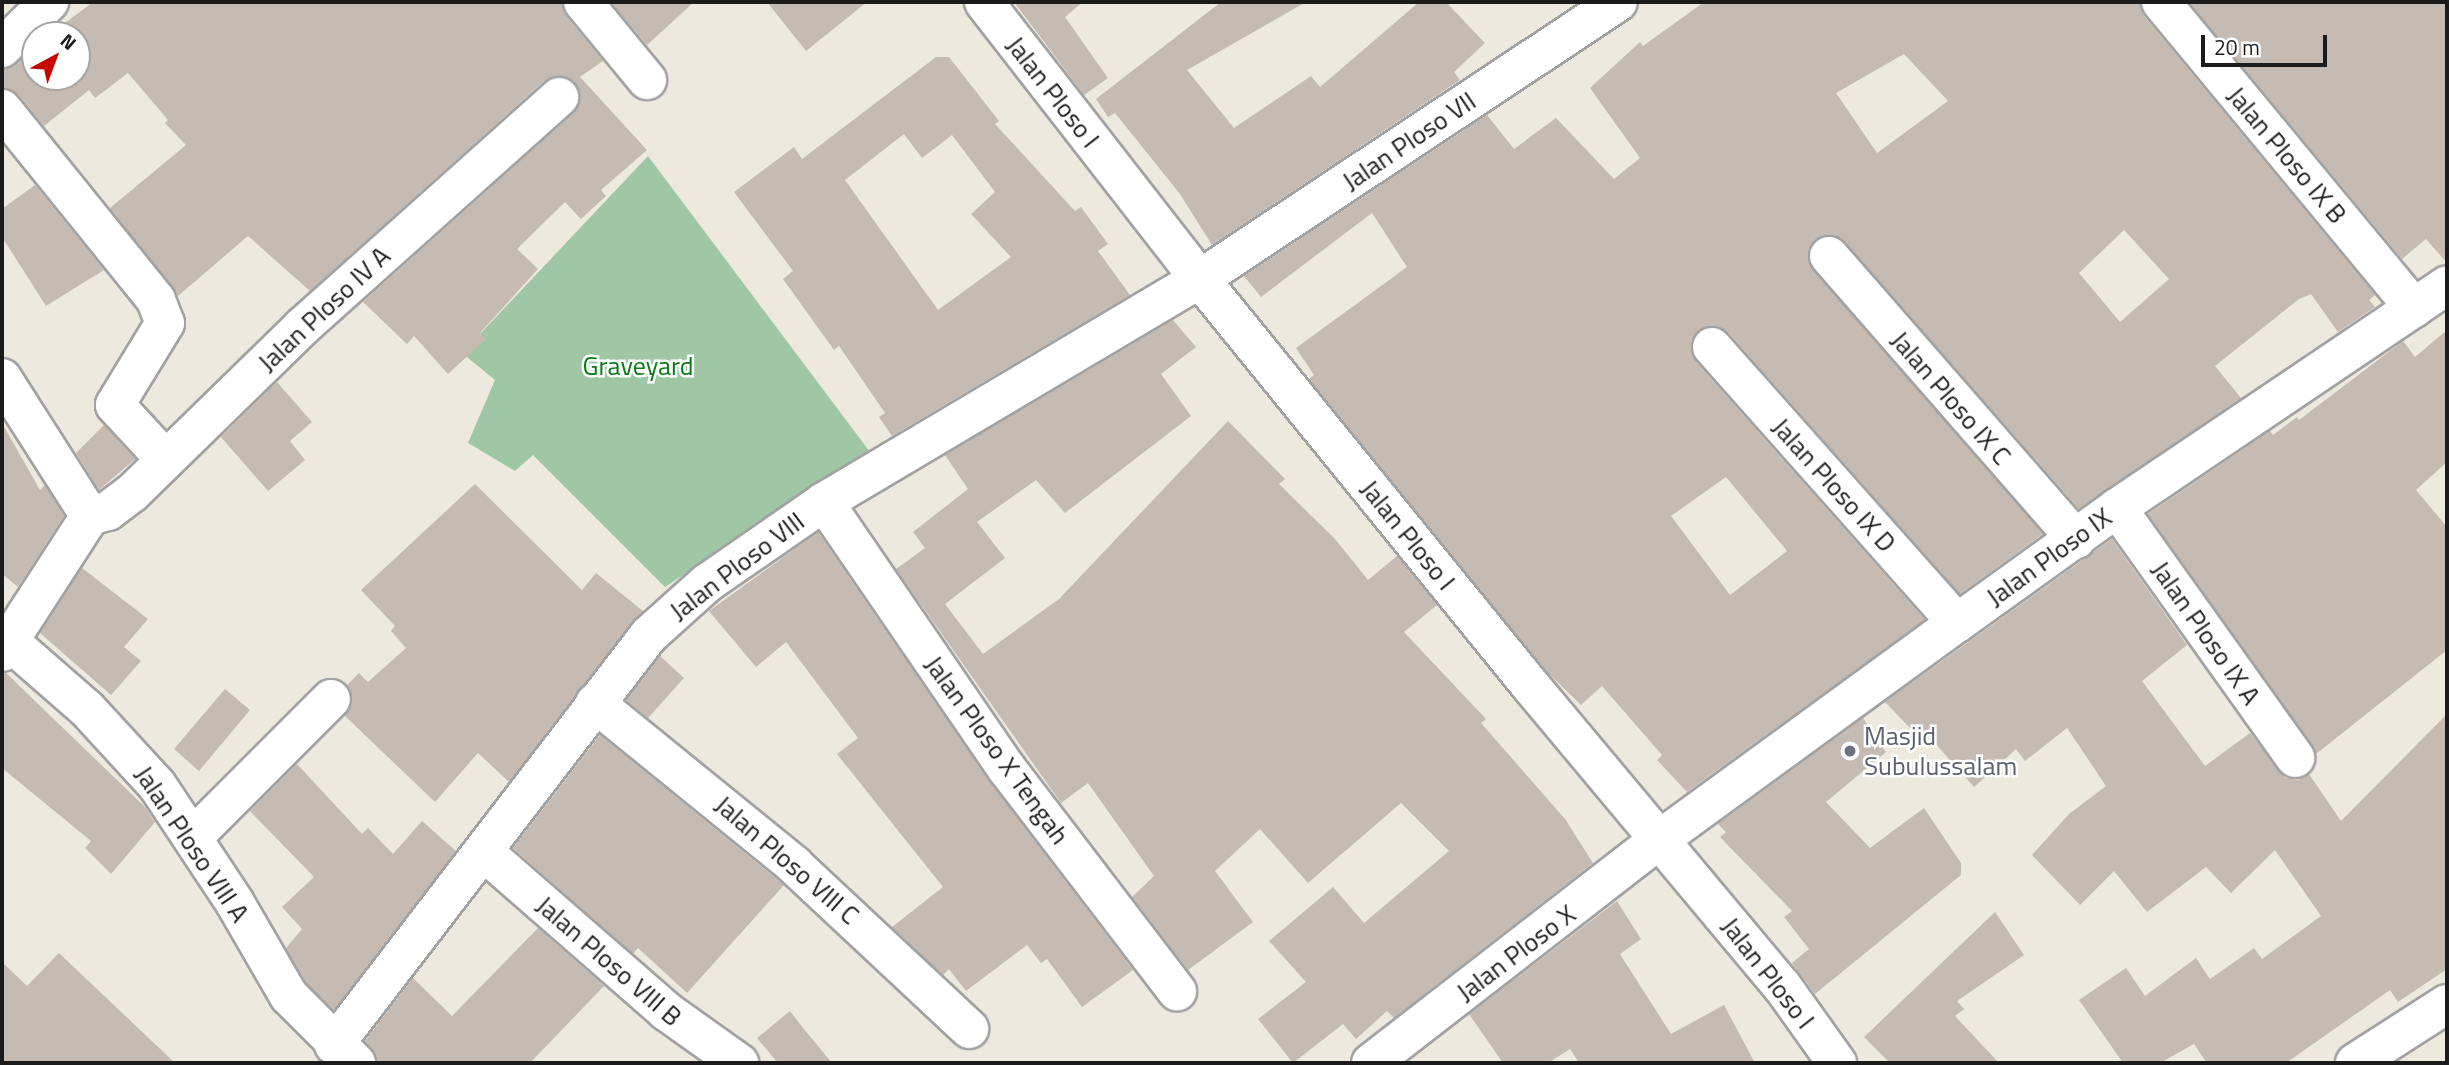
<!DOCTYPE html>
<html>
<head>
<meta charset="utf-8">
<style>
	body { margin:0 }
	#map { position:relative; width:2449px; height:1065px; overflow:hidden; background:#ede9df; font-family:"Titillium Web",sans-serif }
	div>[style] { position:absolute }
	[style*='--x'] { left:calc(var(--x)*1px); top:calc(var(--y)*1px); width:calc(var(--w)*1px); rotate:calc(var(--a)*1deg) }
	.cemetery>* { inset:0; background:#9fc7a6 }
	.building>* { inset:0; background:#c5bbb3 }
	.roads { filter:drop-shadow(2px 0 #a2a2a2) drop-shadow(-2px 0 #a2a2a2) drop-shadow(0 2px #a2a2a2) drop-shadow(0 -2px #a2a2a2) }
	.minor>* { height:38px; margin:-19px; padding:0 19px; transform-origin:19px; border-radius:19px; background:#fff }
	.dots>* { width:19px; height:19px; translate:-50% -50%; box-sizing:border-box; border:4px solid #fff; border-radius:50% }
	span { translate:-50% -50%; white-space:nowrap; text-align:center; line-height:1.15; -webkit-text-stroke:5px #fff; paint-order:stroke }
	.street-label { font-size:26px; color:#1b1b1b }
	.park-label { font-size:26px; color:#067b13 }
	.worship-label { font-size:26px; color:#5b616d }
	.left { translate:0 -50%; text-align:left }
	.frame { position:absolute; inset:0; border:4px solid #1b1b1b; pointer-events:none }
	.north { position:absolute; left:21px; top:21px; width:70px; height:70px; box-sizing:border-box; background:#fff; border:2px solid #a4a4a4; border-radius:50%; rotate:41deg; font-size:19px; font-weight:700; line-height:28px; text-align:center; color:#1b1b1b }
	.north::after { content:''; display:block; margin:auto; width:24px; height:32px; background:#c50500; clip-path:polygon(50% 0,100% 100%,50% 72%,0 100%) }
	.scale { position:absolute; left:2201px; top:35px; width:126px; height:32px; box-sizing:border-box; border:4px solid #1b1b1b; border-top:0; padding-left:9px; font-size:21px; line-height:24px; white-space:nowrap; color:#1b1b1b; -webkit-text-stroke:5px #fff; paint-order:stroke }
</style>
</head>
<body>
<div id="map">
	<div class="cemetery">
		<i style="clip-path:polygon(648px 156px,870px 452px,665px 587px,533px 455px,515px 471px,468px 443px,495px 380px,462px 353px)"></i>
	</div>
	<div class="building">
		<i style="clip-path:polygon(93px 2px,562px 2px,566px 16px,603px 61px,580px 77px,647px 150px,601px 190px,606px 196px,581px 219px,565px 202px,517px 249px,538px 269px,480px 333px,486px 339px,448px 374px,414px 336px,407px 344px,363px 302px,574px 113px,580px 93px,575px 82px,555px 76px,544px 81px,310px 291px,248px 236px,178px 296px,110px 208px,186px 145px,165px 123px,168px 120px,128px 73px,95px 98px,89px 90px,44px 126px,19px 95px,2px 88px,2px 71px,35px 46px,35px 77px,77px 77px,77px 35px,49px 35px)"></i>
		<i style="clip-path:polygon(611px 2px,694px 2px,647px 45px)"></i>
		<i style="clip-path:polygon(767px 2px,867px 2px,806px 51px)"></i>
		<i style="clip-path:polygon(1014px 2px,1083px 2px,1065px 17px,1108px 78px,1084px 95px)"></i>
		<i style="clip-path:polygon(1221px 2px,1306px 2px,1187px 70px,1234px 128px,1311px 76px,1320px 87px,1419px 2px,1446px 2px,1485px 43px,1454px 72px,1460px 80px,1212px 245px,1180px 194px,1115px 113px,1108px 117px,1096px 99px)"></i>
		<i style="clip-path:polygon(evenodd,1704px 2px,2140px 2px,2144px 16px,2375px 295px,2369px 300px,2375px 307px,2338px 332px,2311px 294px,2299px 299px,2215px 366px,2241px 398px,2079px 509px,1845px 242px,1835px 235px,1815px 239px,1808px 250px,1813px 270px,2043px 534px,1960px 594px,1728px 332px,1718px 326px,1698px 330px,1691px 341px,1696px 362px,1925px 620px,1687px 792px,1657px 760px,1662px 755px,1602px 686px,1581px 705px,1547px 672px,1309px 379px,1314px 375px,1296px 348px,1407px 267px,1372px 213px,1261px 297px,1244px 276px,1487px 115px,1514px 149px,1556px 118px,1614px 179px,1640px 158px,1590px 88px,1640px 42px,1643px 46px,1704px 2px,1904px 54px,1948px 101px,1877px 153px,1836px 93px,1904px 54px,1704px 2px,2124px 230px,2169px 279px,2120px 322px,2079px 273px,2124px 230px,1704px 2px,1726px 477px,1787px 551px,1730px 595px,1671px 516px,1726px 477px)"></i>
		<i style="clip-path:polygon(2189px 2px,2447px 2px,2447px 263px,2426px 239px,2402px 259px)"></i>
		<i style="clip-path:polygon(evenodd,936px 57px,949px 57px,999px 121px,995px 124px,1075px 211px,1081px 207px,1108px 244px,1098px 251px,1130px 295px,892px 436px,879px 417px,885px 413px,839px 346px,834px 350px,783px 279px,793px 271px,734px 192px,794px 147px,802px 159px,936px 57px,904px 134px,922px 158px,952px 135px,995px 192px,971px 214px,1011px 257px,938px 310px,845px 180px,904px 134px)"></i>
		<i style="clip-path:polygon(35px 185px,104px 270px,46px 306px,2px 237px,2px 209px)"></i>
		<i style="clip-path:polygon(1173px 320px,1196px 347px,1161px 374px,1191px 416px,1065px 513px,1036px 480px,977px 522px,1005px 558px,945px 604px,983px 654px,1059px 599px,1228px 421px,1285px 479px,1279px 484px,1335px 539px,1368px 580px,1397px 556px,1437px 605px,1404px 632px,1486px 719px,1481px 723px,1565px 819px,1593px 863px,1394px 1018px,1387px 1011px,1356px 1039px,1343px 1024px,1293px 1063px,1258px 1019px,1306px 982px,1269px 941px,1333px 887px,1364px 923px,1449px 851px,1401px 803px,1308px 883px,1260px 829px,1215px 871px,1253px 922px,1188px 970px,1132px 897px,1154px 876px,1088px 783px,1061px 803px,896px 569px,925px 548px,913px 532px,968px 489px,945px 455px)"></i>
		<i style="clip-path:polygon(2447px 330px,2447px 462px,2416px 490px,2447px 527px,2447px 650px,2316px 754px,2148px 514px,2270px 431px,2273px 435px,2297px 417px,2299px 420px,2403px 341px,2415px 357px)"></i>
		<i style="clip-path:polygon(277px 382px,312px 422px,290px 441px,305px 460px,268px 491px,221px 437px)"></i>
		<i style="clip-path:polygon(2px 423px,40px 490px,45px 485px,64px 516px,18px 587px,2px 574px)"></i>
		<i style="clip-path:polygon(104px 425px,135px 459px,99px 490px,76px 453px)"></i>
		<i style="clip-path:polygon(475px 484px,582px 590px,596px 573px,643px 611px,509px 782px,478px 753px,435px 802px,345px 716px,352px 704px,347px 685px,359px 673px,368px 682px,406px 648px,391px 631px,395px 626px,361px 590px)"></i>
		<i style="clip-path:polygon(818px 532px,989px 781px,1133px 970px,1082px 1007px,1047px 959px,1041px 963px,1027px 945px,966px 991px,949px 969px,943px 975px,892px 927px,943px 887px,837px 754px,858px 738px,786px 642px,756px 667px,709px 611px)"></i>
		<i style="clip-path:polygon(2112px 539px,2187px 645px,2142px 681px,2205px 766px,2250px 733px,2285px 778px,2298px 780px,2309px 774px,2341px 821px,2447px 714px,2447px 969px,2398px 1002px,2390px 990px,2286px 1063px,2207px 1063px,2194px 1044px,2160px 1063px,2123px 1063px,2079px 1000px,2126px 968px,2145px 996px,2196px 958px,2210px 979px,2254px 948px,2262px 959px,2321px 916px,2275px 850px,2231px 893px,2206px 867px,2147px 912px,2114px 871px,2080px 905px,2032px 855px,2069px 814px,2106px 786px,2067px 728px,2025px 761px,2016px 749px,1974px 787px,1918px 724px,1912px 730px,1885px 702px)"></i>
		<i style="clip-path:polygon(82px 568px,148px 619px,124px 647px,141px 661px,111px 695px,40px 633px)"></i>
		<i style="clip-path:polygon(660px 656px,684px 678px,648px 718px,626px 700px)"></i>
		<i style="clip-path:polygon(6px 673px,145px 807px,155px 822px,111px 874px,85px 848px,91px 841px,2px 768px,2px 674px)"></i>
		<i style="clip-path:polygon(225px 689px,250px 710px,199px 771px,174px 749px)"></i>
		<i style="clip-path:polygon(1863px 718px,1886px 752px,1826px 802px,1870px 848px,1924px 808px,1961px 863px,1961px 875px,1815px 994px,1792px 963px,1809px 949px,1784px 917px,1792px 911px,1720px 837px,1726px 832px,1718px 824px)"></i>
		<i style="clip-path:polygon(600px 735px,784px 885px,687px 993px,638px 948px,633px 954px,513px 848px)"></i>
		<i style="clip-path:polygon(297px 764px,362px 834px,368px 828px,393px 854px,422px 821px,456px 851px,334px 1010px,306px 983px,286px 948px,302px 929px,282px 907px,314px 877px,250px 811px)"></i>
		<i style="clip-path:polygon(1617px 901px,1641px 939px,1620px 954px,1671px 1034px,1724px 1005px,1755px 1063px,1579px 1063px,1570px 1049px,1548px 1063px,1503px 1063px,1469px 1014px)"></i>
		<i style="clip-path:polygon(1995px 912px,2024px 955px,1957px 1001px,1964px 1009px,1955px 1016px,1999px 1063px,1890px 1063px,1864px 1037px)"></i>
		<i style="clip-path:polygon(538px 928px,604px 986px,530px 1063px,377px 1063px,365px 1041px,413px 978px,452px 1016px)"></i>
		<i style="clip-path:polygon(59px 953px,175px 1063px,2px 1063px,2px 962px,27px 986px)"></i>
		<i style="clip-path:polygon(790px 1011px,803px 1028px,832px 1063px,778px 1063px,757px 1038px)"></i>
	</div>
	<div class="roads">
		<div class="minor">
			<i style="--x:583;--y:2;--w:101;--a:50.6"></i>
			<i style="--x:984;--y:2;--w:351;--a:52.1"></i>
			<i style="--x:1200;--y:279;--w:523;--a:50.9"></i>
			<i style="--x:1530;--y:685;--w:393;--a:50.1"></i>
			<i style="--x:1782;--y:986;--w:95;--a:54.5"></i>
			<i style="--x:2161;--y:2;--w:397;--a:50.4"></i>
			<i style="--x:2;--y:48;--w:66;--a:-44.4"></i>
			<i style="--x:2;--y:109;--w:245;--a:51.1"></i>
			<i style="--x:156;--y:300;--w:25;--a:69"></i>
			<i style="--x:165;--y:323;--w:96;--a:121.4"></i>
			<i style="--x:115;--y:405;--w:74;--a:47.2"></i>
			<i style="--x:1829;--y:256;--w:376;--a:48.9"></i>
			<i style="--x:1712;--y:347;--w:369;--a:48.4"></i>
			<i style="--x:2;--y:378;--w:164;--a:57.5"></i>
			<i style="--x:90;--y:516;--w:162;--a:122.9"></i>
			<i style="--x:824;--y:502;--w:324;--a:55.6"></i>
			<i style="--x:1007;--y:769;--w:280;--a:52.6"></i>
			<i style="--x:2117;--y:508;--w:307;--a:54.5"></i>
			<i style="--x:90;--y:516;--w:19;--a:-16"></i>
			<i style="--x:108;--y:511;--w:30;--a:-37"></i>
			<i style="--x:132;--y:493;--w:238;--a:-44.3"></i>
			<i style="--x:302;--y:327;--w:345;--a:-41.8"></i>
			<i style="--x:9;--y:641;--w:103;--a:41.1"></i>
			<i style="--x:87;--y:709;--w:103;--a:47.4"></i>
			<i style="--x:157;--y:785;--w:141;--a:56.5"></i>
			<i style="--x:235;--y:903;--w:108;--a:59.9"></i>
			<i style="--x:289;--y:996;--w:95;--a:45"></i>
			<i style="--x:595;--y:703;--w:257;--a:39.1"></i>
			<i style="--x:794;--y:865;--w:240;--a:43.1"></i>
			<i style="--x:193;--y:837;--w:195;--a:-45"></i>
			<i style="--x:484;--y:852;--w:242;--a:41.1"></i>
			<i style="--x:666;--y:1011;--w:90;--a:35.5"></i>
			<i style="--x:334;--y:1045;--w:517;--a:-52.47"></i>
			<i style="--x:649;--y:635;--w:78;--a:-41.9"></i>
			<i style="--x:707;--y:583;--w:142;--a:-34.7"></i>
			<i style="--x:824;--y:502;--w:437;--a:-30.7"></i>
			<i style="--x:1200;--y:279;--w:501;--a:-33.53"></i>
			<i style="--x:1371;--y:1063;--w:364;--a:-37.8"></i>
			<i style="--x:1659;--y:840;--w:369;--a:-36.1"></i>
			<i style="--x:1957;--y:623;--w:197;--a:-35.7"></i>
			<i style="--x:2117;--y:508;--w:398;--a:-34"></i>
			<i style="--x:2355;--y:1063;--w:109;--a:-32.7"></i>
		</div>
	</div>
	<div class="dots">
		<i style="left:1850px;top:751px;background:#6b7280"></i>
	</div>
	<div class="street-label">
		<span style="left:1053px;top:92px;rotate:52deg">Jalan Ploso I</span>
		<span style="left:1409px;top:141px;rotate:-34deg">Jalan Ploso VII</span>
		<span style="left:2287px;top:155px;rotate:50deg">Jalan Ploso IX B</span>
		<span style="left:324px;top:309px;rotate:-43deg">Jalan Ploso IV A</span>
		<span style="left:1951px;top:398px;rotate:49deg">Jalan Ploso IX C</span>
		<span style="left:1834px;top:485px;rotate:48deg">Jalan Ploso IX D</span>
		<span style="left:1408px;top:535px;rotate:51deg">Jalan Ploso I</span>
		<span style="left:2049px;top:557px;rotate:-36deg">Jalan Ploso IX</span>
		<span style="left:737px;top:566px;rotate:-37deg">Jalan Ploso VIII</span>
		<span style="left:2206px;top:633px;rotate:55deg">Jalan Ploso IX A</span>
		<span style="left:997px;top:750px;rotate:54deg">Jalan Ploso X Tengah</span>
		<span style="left:192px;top:844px;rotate:56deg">Jalan Ploso VIII A</span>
		<span style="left:787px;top:860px;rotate:41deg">Jalan Ploso VIII C</span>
		<span style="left:1516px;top:953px;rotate:-37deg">Jalan Ploso X</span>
		<span style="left:609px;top:961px;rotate:41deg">Jalan Ploso VIII B</span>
		<span style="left:1768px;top:973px;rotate:52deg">Jalan Ploso I</span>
	</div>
	<div class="park-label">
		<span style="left:638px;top:366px">Graveyard</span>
	</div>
	<div class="worship-label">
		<span class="left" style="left:1864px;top:751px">Masjid<br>Subulussalam</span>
	</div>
	<div class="frame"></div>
	<div class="north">N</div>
	<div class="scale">20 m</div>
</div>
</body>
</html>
